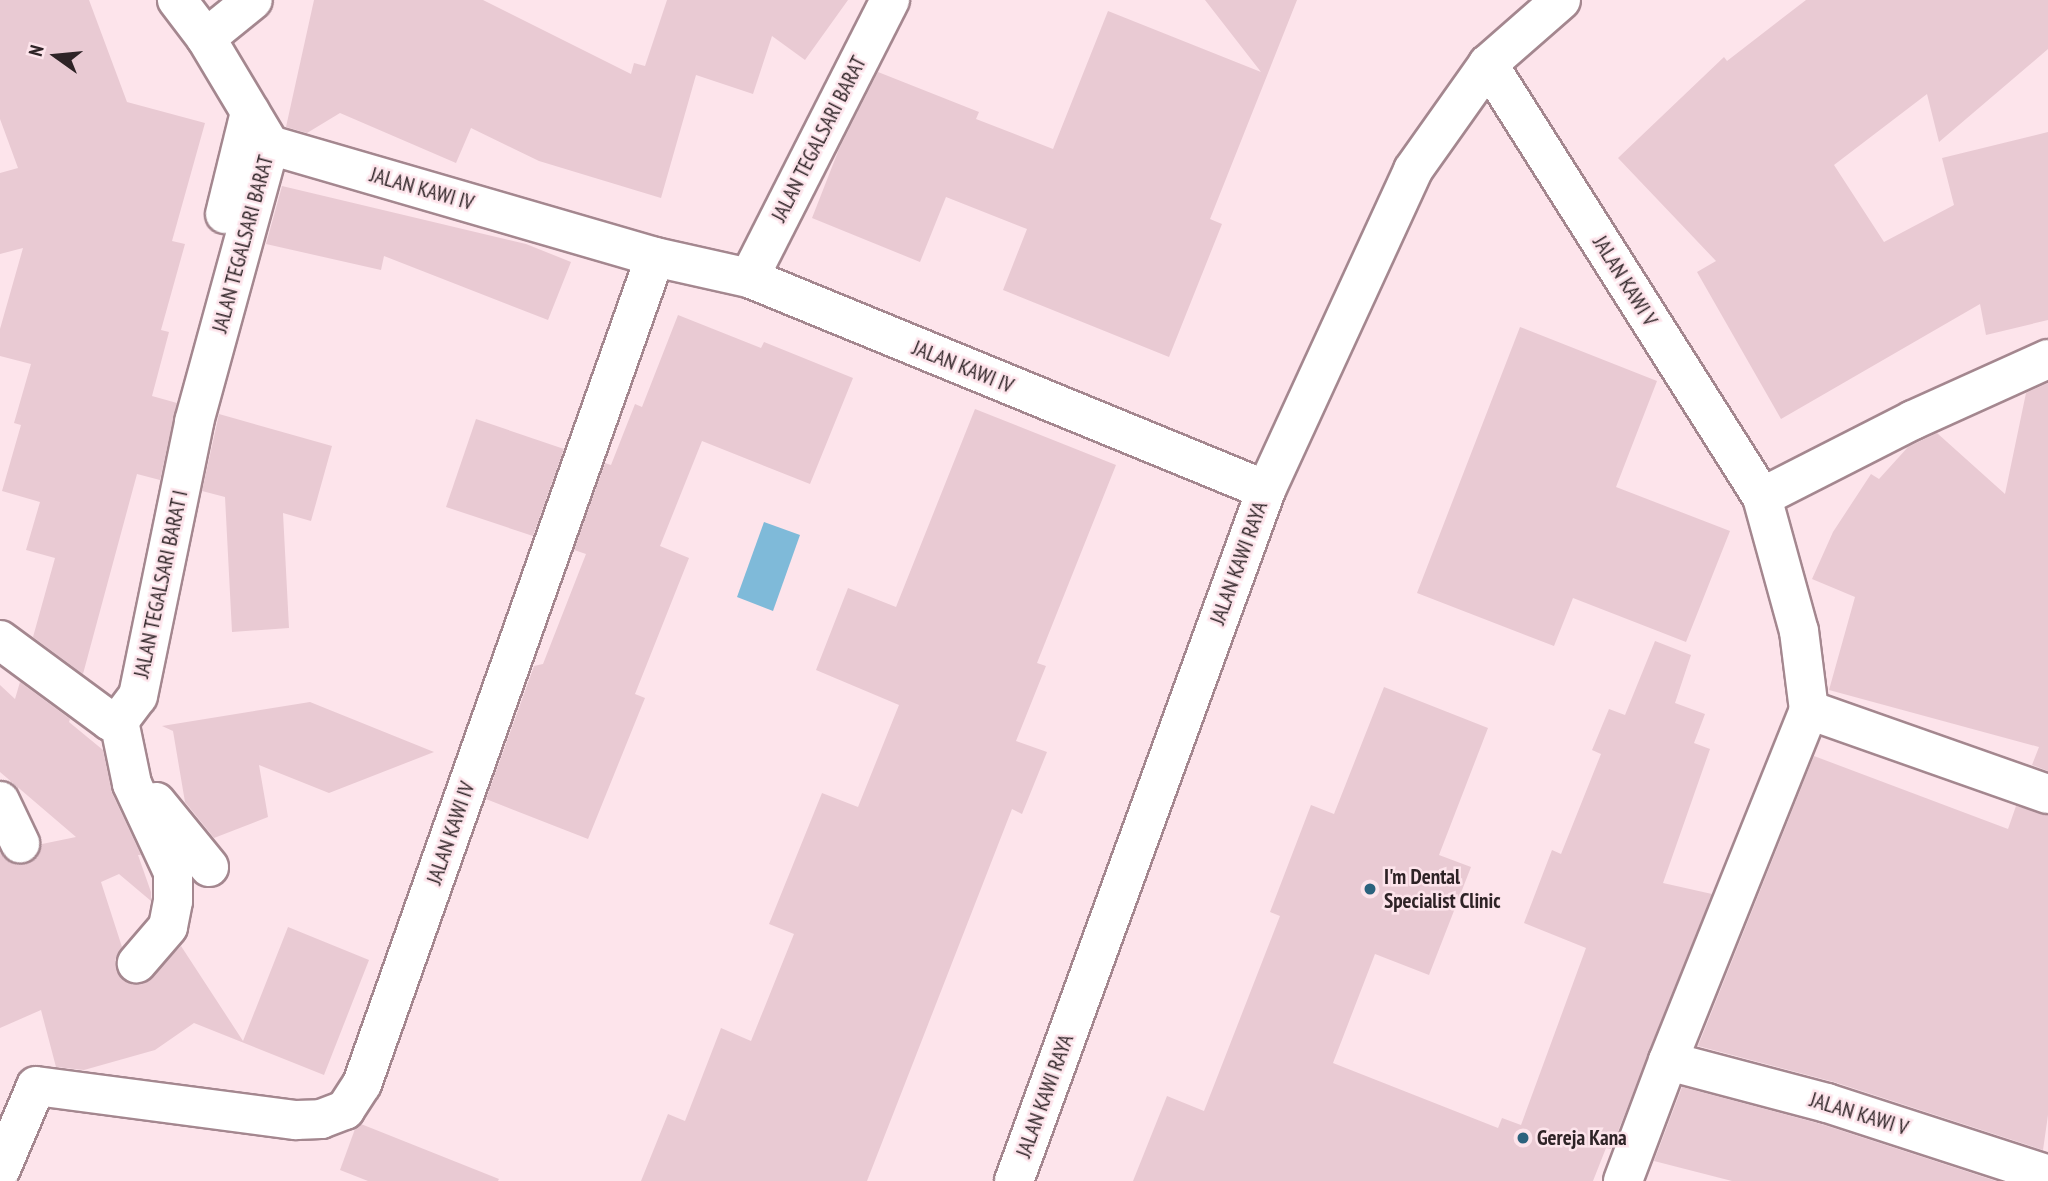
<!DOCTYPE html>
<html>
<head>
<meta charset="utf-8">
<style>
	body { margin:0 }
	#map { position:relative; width:2048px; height:1181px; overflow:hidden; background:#fde4eb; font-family:"PT Sans Narrow",sans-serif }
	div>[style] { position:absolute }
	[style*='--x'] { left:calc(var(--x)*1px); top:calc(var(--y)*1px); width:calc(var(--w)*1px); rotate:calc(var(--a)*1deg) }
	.water>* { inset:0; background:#7fbad9 }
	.building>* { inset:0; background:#e9cad3 }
	.roads { filter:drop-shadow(2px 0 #a4878f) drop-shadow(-2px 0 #a4878f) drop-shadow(0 2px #a4878f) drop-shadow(0 -2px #a4878f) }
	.minor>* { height:38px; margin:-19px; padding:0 19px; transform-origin:19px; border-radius:19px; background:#fff }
	.secondary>* { height:38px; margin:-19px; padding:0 19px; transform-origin:19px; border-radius:19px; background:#fff }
	.dots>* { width:19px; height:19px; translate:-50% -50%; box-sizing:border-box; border:4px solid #fde4eb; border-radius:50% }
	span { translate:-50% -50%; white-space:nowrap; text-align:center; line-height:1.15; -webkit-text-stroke:5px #fde4eb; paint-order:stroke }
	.street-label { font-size:21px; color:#2e2326 }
	.poi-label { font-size:21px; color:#2e2326; font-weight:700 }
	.left { translate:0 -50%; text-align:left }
	.north { position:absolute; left:21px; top:21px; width:70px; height:70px; -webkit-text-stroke:5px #fde4eb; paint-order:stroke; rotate:285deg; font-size:19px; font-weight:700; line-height:28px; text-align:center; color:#2e2326 }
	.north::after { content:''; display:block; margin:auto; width:24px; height:32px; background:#2e2326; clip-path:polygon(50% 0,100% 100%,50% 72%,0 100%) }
</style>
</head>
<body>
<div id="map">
	<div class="water">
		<i style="clip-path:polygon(764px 522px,800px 535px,773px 611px,737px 597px)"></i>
	</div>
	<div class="building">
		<i style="clip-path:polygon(0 0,89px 0,127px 102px,205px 123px,172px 241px,185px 244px,161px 330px,169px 332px,152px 396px,177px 403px,160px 480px,137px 474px,83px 674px,33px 637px,55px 558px,26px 550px,40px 502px,2px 491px,21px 425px,14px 423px,31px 364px,0 356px,0 329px,23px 248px,0 254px,0 173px,18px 168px,0 119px)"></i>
		<i style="clip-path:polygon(314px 0,483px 0,631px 74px,634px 63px,645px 66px,667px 0,848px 0,805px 60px,772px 36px,753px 94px,696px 75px,661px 198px,539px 161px,471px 128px,456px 163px,340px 113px,307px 133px,286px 127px)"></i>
		<i style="clip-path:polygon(1205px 0,1297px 0,1210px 219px,1222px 224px,1169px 357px,1003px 290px,1027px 229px,946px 197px,920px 262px,812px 218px,839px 149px,878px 72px,979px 112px,976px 119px,1053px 149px,1108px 11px,1261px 72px)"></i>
		<i style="clip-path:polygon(1806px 0,2048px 0,2048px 49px,1939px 142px,1927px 94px,1834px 165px,1884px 242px,1954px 205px,1942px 158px,2048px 132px,2048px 320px,1986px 335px,1980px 304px,1781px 419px,1697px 272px,1716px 261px,1618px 158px,1724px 57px,1727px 61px)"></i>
		<i style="clip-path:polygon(282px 186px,526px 244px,571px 262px,548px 320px,384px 256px,381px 270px,266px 244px)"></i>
		<i style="clip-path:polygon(678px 315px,761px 348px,764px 342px,853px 378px,810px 484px,702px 441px,660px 546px,689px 558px,635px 694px,645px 698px,588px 839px,486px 799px,534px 666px,543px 664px,586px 554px,574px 550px,605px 463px,611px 465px,635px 404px,642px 407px)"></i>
		<i style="clip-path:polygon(1520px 327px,1657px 381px,1616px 487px,1730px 531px,1686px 642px,1573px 598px,1554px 646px,1417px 593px)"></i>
		<i style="clip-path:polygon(2048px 383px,2048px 771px,2032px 765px,2039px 747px,1829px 690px,1855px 597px,1812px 579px,1833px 532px,1871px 474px,1879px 479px,1908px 447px,1937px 433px,2005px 494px,2026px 393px)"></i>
		<i style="clip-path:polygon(975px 409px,1116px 465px,1037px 663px,1046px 666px,1016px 741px,1047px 752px,1022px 814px,1012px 809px,867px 1181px,641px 1181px,668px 1114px,685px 1121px,721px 1028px,751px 1041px,794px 934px,769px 924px,822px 793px,858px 807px,899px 705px,816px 670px,848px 588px,896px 607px)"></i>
		<i style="clip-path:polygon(219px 414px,332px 446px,311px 521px,283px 513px,289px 628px,232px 632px,225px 497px,202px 491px)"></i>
		<i style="clip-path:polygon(476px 419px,564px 449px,533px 536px,446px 507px)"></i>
		<i style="clip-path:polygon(1655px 641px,1691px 655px,1675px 703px,1705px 714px,1694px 743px,1710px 749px,1663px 883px,1712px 894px,1611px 1149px,1606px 1148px,1593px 1181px,1133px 1181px,1167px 1096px,1204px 1111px,1280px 916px,1270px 912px,1311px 805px,1334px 814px,1384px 687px,1488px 728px,1439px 855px,1471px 867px,1429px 975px,1375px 954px,1333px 1063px,1498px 1128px,1502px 1118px,1521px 1125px,1586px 948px,1524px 923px,1552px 850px,1561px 854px,1601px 754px,1592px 750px,1609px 709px,1625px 715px)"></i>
		<i style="clip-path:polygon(20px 682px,70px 719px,69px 722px,103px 750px,112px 793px,141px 855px,138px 855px,151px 892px,151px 901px,119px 874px,101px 882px,122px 947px,115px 960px,117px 971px,123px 980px,134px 985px,145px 983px,181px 946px,243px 1041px,288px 927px,369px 960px,324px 1075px,194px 1023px,155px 1050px,84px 1070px,56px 1067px,41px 1010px,0 1028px,0 852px,8px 861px,18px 865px,29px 863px,38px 855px,42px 844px,76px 837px,0 772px,0 685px,15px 699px)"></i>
		<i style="clip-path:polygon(310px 702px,434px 752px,329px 793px,259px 765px,268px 817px,214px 838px,185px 802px,173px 731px,162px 726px)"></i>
		<i style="clip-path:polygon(1814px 756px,2008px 829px,2016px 806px,2048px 815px,2048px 1115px,2043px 1150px,1834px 1082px,1698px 1046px)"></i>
		<i style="clip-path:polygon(1682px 1087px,1821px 1124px,1996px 1181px,1732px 1181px,1654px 1161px)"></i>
		<i style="clip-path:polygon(361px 1124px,499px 1179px,498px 1181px,368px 1181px,340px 1170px,355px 1129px)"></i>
	</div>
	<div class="roads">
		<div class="minor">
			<i style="--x:206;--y:38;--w:60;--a:-39"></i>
			<i style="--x:1488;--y:64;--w:512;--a:57.67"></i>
			<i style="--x:1762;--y:497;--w:139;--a:74.6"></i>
			<i style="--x:1799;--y:631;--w:80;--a:82.8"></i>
			<i style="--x:1809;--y:710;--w:378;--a:111.9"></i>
			<i style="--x:1668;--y:1061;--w:128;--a:110.6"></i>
			<i style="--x:270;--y:145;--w:401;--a:16.2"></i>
			<i style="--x:655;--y:257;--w:96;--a:12.6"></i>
			<i style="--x:749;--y:278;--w:559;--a:22.3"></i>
			<i style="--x:225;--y:214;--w:105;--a:-76.2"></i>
			<i style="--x:749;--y:278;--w:312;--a:-63.1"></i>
			<i style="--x:1762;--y:497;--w:169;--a:-27"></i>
			<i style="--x:1913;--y:420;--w:148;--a:-24.3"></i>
			<i style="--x:0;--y:640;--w:137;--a:36.4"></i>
			<i style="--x:110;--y:721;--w:9;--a:0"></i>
			<i style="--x:119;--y:721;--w:31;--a:-53"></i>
			<i style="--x:138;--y:696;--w:280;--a:-78.4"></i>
			<i style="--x:194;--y:422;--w:287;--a:-74.7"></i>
			<i style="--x:270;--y:145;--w:125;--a:-120.9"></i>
			<i style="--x:206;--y:38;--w:48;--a:-127.3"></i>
			<i style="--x:1809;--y:710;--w:253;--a:19.4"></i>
			<i style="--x:119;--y:721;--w:64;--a:78.3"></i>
			<i style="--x:132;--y:784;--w:97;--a:65"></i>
			<i style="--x:173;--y:872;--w:29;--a:90"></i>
			<i style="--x:173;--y:901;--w:26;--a:101"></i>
			<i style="--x:168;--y:927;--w:48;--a:130.7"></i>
			<i style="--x:0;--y:801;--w:47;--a:64.5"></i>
			<i style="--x:156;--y:802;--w:84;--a:50.8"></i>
			<i style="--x:1668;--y:1061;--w:164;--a:14.8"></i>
			<i style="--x:1827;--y:1103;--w:232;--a:18"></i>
			<i style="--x:0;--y:1171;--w:92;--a:-67"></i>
			<i style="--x:36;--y:1086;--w:262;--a:7.5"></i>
			<i style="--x:296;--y:1120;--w:25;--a:-2"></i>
			<i style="--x:321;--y:1119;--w:26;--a:-21"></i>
			<i style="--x:345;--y:1110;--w:31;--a:-57"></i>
			<i style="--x:362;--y:1084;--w:877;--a:-70.49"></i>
		</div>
		<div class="secondary">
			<i style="--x:1014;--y:1181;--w:736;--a:-69.96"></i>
			<i style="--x:1266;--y:490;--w:352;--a:-65.3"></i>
			<i style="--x:1413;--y:170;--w:130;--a:-54.7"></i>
			<i style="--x:1488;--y:64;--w:97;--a:-41.2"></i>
		</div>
	</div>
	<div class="dots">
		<i style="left:1370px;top:889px;background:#2c627d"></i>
		<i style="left:1523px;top:1138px;background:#2c627d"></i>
	</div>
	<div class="street-label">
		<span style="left:819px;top:139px;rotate:-63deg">JALAN TEGALSARI BARAT</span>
		<span style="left:422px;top:189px;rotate:16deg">JALAN KAWI IV</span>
		<span style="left:243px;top:244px;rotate:-75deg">JALAN TEGALSARI BARAT</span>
		<span style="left:1625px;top:281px;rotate:58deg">JALAN KAWI V</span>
		<span style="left:963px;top:367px;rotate:22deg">JALAN KAWI IV</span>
		<span style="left:1239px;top:563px;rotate:-70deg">JALAN KAWI RAYA</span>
		<span style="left:161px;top:584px;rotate:-78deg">JALAN TEGALSARI BARAT I</span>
		<span style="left:451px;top:833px;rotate:-71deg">JALAN KAWI IV</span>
		<span style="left:1045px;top:1096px;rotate:-70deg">JALAN KAWI RAYA</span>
		<span style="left:1859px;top:1114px;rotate:17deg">JALAN KAWI V</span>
	</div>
	<div class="poi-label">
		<span class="left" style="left:1384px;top:889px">I'm Dental<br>Specialist Clinic</span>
		<span class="left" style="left:1537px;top:1138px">Gereja Kana</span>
	</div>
	<div class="north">N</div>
</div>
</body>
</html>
